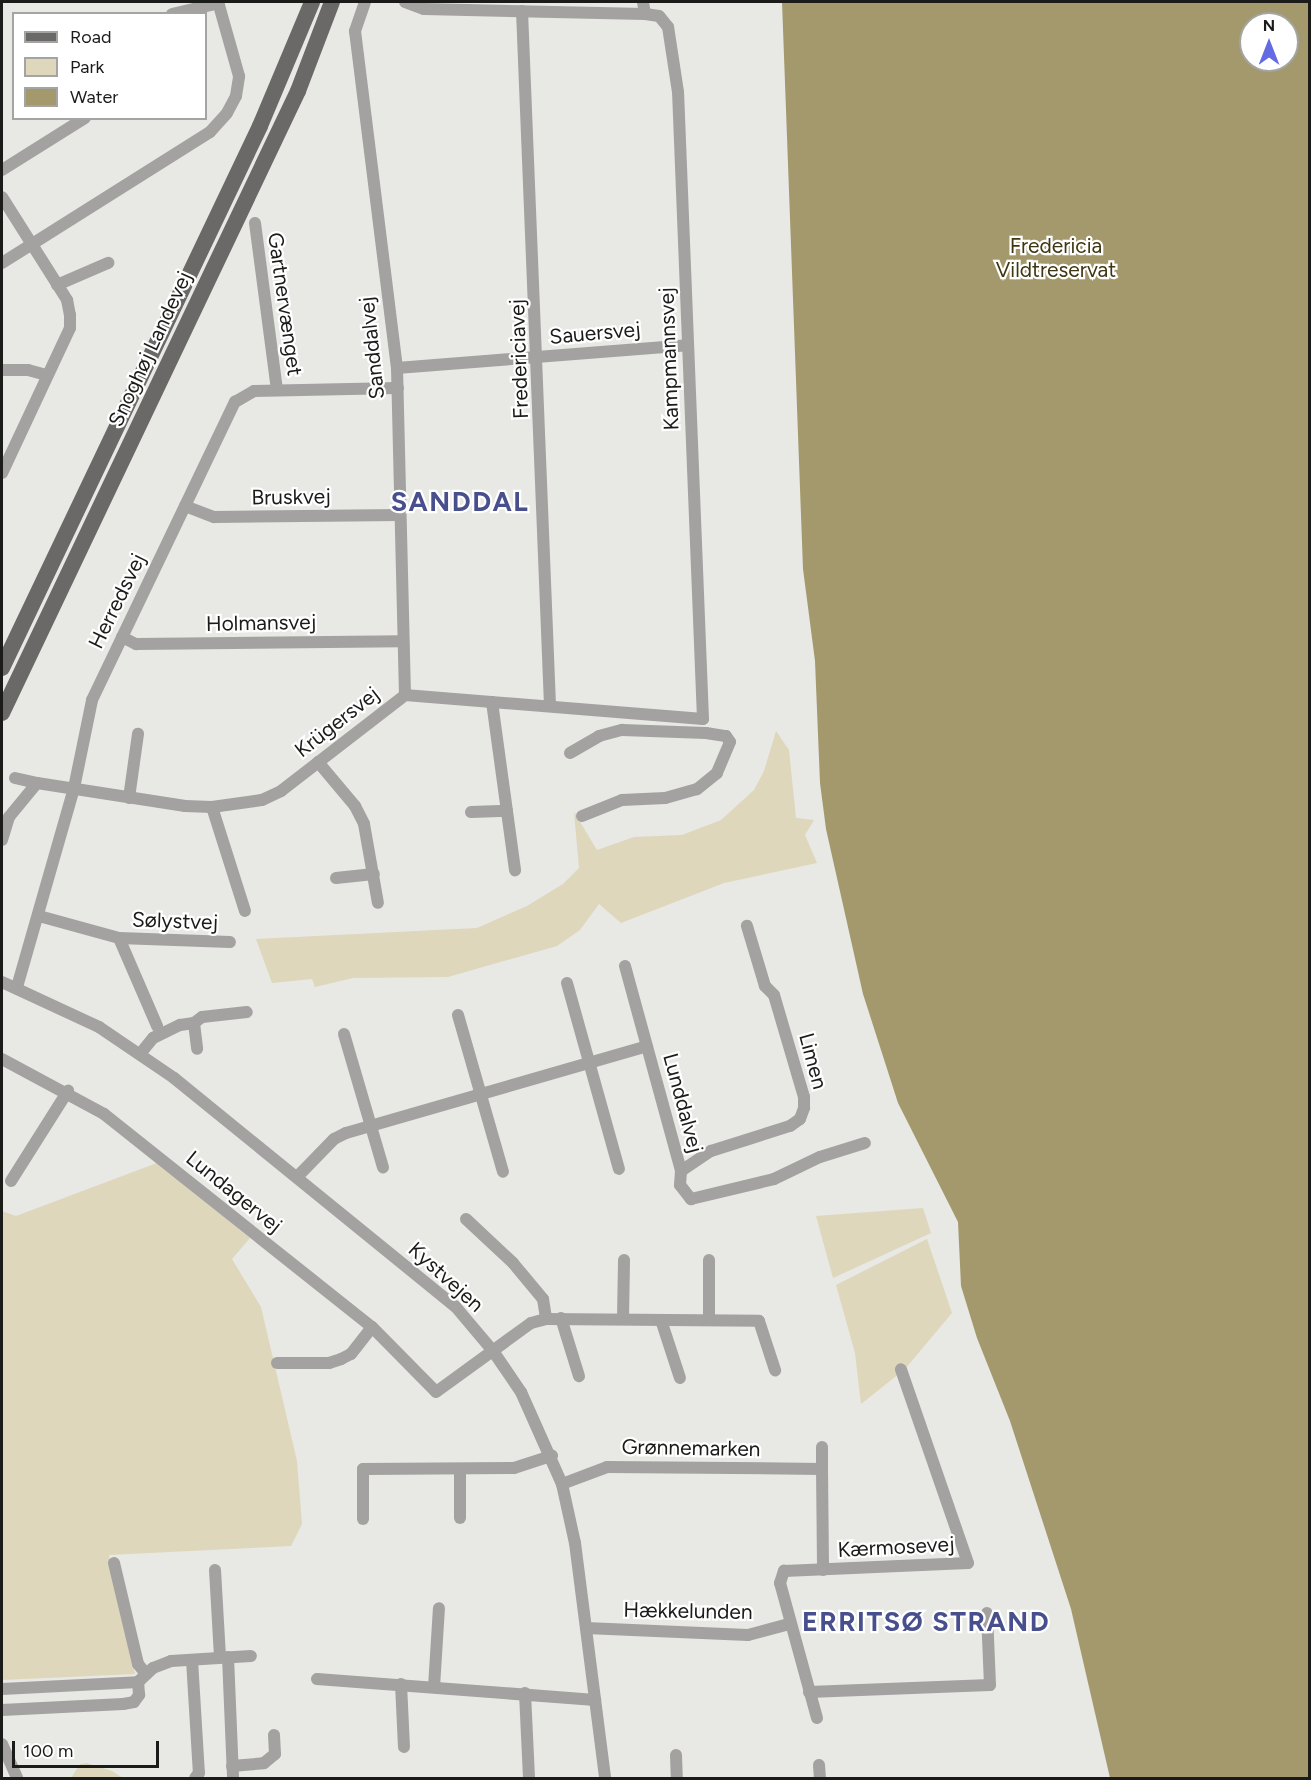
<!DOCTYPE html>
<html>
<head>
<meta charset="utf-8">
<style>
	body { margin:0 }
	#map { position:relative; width:1311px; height:1780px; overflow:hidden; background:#e8e8e4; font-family:Figtree,sans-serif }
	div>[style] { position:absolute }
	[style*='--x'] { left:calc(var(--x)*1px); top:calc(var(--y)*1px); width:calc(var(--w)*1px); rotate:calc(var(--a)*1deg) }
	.green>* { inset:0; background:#ded7bb }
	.water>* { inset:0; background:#a3996d }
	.minor>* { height:12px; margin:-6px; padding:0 6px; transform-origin:6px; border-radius:6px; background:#a3a2a1 }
	.major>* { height:16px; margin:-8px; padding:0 8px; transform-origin:8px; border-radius:8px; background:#6a6967 }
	span { translate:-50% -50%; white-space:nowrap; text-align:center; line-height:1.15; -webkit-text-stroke:4.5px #fff; paint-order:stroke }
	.park-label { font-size:21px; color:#3f3612 }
	.street-label { font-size:21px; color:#1b1b1a }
	.district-label { font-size:27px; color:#484f8d; font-weight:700; letter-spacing:1.5px }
	.frame { position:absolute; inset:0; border:3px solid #1b1b1a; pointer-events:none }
	.legend { position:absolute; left:12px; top:12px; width:195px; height:108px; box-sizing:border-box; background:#fff; border:2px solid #a4a4a3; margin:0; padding:8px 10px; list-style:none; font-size:18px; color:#1b1b1a }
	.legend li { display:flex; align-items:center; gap:12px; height:30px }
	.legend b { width:30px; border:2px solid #a4a4a3 }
	.north { position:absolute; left:1239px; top:12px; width:60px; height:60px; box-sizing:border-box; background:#fff; border:2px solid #a4a4a3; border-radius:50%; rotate:0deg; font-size:16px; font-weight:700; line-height:24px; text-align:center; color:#1b1b1a }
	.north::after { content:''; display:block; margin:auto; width:21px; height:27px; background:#636ae2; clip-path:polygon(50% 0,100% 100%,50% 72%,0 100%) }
	.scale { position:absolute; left:12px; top:1741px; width:147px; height:27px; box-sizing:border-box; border:3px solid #1b1b1a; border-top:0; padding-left:8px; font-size:18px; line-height:21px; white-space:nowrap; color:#1b1b1a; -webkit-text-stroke:4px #fff; paint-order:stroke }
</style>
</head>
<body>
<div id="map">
	<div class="green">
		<i style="clip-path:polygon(776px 731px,789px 750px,796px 818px,814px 820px,805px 835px,817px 863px,724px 883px,621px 923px,599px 904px,580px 930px,557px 946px,448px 977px,353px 978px,315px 987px,312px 979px,272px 983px,256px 939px,477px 928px,527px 906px,563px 884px,579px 868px,574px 812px,597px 850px,634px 837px,682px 835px,721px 820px,754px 790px,764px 771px)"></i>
		<i style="clip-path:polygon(157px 1163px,250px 1238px,232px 1259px,261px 1307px,297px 1461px,302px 1524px,291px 1546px,109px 1555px,135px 1674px,2px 1680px,2px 1211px,16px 1216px)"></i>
		<i style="clip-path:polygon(923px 1208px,931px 1233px,833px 1278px,816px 1216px)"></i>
		<i style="clip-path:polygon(927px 1239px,952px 1313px,905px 1369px,861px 1404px,855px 1353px,836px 1285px)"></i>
		<i style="clip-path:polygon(87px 1763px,112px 1771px,123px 1778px,71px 1778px,80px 1764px)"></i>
	</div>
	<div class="water">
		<i style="clip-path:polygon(evenodd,782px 2px,1309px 2px,1309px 1778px,1110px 1778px,1071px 1609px,1010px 1421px,977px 1338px,961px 1286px,958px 1222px,898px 1103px,863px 994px,826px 829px,820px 783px,815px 661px,803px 569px,782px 2px,1251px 24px,1287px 24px,1287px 60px,1251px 60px,1251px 24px)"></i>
	</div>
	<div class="minor">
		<i style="--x:365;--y:2;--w:31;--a:109"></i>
		<i style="--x:355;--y:31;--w:340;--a:82.9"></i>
		<i style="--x:397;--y:368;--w:327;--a:88.6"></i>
		<i style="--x:643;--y:2;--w:12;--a:81"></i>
		<i style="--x:522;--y:11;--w:695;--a:87.69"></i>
		<i style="--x:172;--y:14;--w:48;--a:-13.2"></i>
		<i style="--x:2;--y:170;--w:98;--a:-32.1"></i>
		<i style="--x:2;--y:197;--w:122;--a:57.7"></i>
		<i style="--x:67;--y:300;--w:15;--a:79"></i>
		<i style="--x:70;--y:315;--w:13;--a:90"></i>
		<i style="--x:70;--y:328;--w:160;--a:115.1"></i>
		<i style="--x:255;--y:223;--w:167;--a:82.5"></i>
		<i style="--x:2;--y:263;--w:246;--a:-32.2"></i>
		<i style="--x:210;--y:132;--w:25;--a:-48"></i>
		<i style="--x:227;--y:113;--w:19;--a:-62"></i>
		<i style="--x:236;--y:96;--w:20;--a:-81"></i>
		<i style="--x:239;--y:76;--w:77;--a:-105.8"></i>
		<i style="--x:57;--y:285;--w:56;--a:-23.3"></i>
		<i style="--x:397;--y:368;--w:291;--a:-4.5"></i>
		<i style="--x:2;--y:370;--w:26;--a:0"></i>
		<i style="--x:28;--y:370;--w:20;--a:15"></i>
		<i style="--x:185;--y:506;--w:31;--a:21"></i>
		<i style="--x:214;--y:517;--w:186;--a:-0.6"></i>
		<i style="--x:122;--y:637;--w:16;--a:27"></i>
		<i style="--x:136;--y:644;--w:266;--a:-0.6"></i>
		<i style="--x:492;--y:702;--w:170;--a:82.2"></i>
		<i style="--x:570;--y:753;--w:34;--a:-30"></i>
		<i style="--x:599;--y:736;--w:24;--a:-15"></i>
		<i style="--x:622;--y:730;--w:84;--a:2"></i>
		<i style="--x:706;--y:733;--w:20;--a:9"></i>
		<i style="--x:726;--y:736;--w:7;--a:56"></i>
		<i style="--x:730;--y:742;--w:34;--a:113"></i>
		<i style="--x:717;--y:773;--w:26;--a:141"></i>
		<i style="--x:697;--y:789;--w:33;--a:164"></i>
		<i style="--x:665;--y:798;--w:43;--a:177.3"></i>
		<i style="--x:622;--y:800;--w:43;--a:158.2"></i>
		<i style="--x:318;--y:762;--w:57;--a:49.9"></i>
		<i style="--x:355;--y:806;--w:20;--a:63"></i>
		<i style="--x:364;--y:824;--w:80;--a:80"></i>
		<i style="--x:15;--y:778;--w:23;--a:13"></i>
		<i style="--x:129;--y:798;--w:65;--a:-82"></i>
		<i style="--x:212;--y:807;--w:109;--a:72.4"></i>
		<i style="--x:471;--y:812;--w:36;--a:-2"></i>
		<i style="--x:2;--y:840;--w:24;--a:-73"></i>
		<i style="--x:9;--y:817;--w:44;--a:-50.5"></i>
		<i style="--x:37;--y:783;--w:150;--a:8.8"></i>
		<i style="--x:185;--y:806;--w:27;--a:2"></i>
		<i style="--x:212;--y:807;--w:50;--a:-8"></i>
		<i style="--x:262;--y:800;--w:21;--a:-25"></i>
		<i style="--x:281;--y:791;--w:157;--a:-37.7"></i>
		<i style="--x:405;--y:695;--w:299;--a:4.6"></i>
		<i style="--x:703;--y:719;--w:627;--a:-92.28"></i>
		<i style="--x:678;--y:92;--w:66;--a:-98.7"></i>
		<i style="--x:668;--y:27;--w:14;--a:-129"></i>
		<i style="--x:659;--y:16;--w:14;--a:-172"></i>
		<i style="--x:645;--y:14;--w:221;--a:-178.7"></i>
		<i style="--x:424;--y:9;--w:20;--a:-160"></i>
		<i style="--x:336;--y:878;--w:38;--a:-6"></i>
		<i style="--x:39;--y:916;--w:83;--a:15.4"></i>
		<i style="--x:119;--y:938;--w:111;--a:2.1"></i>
		<i style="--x:119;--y:938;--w:96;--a:66.6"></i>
		<i style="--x:625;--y:966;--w:213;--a:74.7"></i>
		<i style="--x:681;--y:1171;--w:14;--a:94"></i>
		<i style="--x:680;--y:1185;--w:18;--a:52"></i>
		<i style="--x:691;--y:1199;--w:85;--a:-13.5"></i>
		<i style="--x:774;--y:1179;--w:51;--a:-25.6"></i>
		<i style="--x:820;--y:1157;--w:47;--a:-17.3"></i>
		<i style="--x:2;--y:982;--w:107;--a:24.9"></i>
		<i style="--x:99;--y:1027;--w:91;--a:34.2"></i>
		<i style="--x:174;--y:1078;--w:362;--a:39.1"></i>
		<i style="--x:455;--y:1306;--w:59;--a:49.8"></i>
		<i style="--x:493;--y:1351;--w:50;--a:55.7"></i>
		<i style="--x:521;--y:1392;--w:101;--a:66"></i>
		<i style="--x:562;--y:1484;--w:60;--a:77.6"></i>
		<i style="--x:575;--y:1543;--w:237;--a:82.7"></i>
		<i style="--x:567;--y:983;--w:193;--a:74.4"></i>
		<i style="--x:17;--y:987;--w:207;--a:-74"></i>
		<i style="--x:74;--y:788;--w:90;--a:-78.4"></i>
		<i style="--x:92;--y:700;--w:331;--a:-64.4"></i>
		<i style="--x:235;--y:402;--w:22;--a:-30"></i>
		<i style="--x:254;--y:391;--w:144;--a:-1.2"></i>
		<i style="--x:458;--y:1015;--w:163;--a:74"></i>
		<i style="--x:194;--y:1023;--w:26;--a:83"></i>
		<i style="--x:344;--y:1034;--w:139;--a:73.7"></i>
		<i style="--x:140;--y:1054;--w:21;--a:-51"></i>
		<i style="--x:153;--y:1038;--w:30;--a:-26"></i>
		<i style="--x:180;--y:1025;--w:14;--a:-8"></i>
		<i style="--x:194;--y:1023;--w:10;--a:-37"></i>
		<i style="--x:202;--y:1017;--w:45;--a:-6.3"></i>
		<i style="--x:2;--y:1059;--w:116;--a:28.3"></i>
		<i style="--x:104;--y:1114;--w:342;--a:38.5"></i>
		<i style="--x:372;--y:1327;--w:91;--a:45.4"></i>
		<i style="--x:436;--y:1392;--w:117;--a:-36"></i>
		<i style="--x:531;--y:1323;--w:16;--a:-15"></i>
		<i style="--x:546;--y:1319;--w:213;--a:0.5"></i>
		<i style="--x:759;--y:1321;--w:52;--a:71.9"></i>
		<i style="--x:681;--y:1171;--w:36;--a:-34"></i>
		<i style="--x:711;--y:1151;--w:83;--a:-17.6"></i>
		<i style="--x:790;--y:1126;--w:12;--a:-35"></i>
		<i style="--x:800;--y:1119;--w:12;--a:-70"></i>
		<i style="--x:804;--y:1108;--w:11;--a:-90"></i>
		<i style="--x:804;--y:1097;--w:106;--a:-106.4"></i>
		<i style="--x:774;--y:995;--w:13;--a:-135"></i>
		<i style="--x:765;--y:986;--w:63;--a:-106.7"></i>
		<i style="--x:298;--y:1176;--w:52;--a:-45.8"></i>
		<i style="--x:334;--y:1139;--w:13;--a:-27"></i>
		<i style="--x:346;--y:1133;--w:313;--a:-16.1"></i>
		<i style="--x:11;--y:1181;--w:107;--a:-57.7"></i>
		<i style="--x:466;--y:1219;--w:64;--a:43.1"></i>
		<i style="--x:513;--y:1263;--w:47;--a:50.2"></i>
		<i style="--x:543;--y:1299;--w:20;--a:81"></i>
		<i style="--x:561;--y:1318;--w:61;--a:72.8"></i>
		<i style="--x:623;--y:1319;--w:59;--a:-89"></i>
		<i style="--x:709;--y:1319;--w:59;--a:-90"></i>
		<i style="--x:661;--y:1320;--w:61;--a:71.9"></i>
		<i style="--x:277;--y:1363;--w:52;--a:0"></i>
		<i style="--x:329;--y:1363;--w:13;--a:-18"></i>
		<i style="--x:341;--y:1359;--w:11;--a:-27"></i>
		<i style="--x:351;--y:1354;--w:34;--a:-52"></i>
		<i style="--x:460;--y:1469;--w:49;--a:90"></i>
		<i style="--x:822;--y:1469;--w:22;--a:-90"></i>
		<i style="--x:562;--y:1484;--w:48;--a:-20.7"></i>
		<i style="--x:607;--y:1467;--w:215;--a:0.5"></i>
		<i style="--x:822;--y:1469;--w:101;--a:89.4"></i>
		<i style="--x:363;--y:1519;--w:50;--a:-90"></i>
		<i style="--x:363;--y:1469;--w:151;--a:-0.4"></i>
		<i style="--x:514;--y:1468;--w:40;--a:-18"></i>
		<i style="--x:114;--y:1563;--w:104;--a:76.6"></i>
		<i style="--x:138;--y:1664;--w:13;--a:51"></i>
		<i style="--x:215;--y:1570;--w:87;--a:86.7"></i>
		<i style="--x:586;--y:1628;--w:162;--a:2.5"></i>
		<i style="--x:748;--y:1635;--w:42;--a:-15"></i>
		<i style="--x:228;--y:1657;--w:121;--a:87.6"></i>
		<i style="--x:192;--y:1660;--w:113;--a:86.5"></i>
		<i style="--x:199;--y:1773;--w:6;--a:129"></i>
		<i style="--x:317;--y:1679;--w:279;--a:4.3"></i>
		<i style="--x:401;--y:1684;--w:63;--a:87.3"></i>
		<i style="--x:434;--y:1687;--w:79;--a:-86.4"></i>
		<i style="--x:2;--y:1689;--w:136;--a:-2.9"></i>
		<i style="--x:138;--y:1682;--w:21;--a:-43"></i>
		<i style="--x:153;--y:1668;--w:19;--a:-21"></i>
		<i style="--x:171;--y:1661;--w:80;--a:-3.6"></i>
		<i style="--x:809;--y:1692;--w:181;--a:-2.2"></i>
		<i style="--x:990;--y:1685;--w:72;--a:-92.4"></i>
		<i style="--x:525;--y:1693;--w:85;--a:87.3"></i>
		<i style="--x:2;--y:1710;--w:121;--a:-2.8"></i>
		<i style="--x:123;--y:1704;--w:11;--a:-10"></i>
		<i style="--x:134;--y:1702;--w:9;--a:-54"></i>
		<i style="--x:139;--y:1695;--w:13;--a:-94"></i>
		<i style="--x:817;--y:1718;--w:140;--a:-105.3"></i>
		<i style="--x:780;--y:1583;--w:13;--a:-72"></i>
		<i style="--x:784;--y:1571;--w:184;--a:-2.5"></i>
		<i style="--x:968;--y:1563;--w:205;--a:-109.1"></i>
		<i style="--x:2;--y:1744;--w:37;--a:66"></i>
		<i style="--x:676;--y:1755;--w:23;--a:88"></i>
		<i style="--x:819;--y:1765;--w:13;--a:86"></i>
		<i style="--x:232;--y:1766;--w:32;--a:-5"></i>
		<i style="--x:264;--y:1763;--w:14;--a:-39"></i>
		<i style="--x:275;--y:1754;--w:19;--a:-93"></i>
	</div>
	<div class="major">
		<i style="--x:2;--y:668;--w:600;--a:-64.54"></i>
		<i style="--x:260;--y:126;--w:134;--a:-67.2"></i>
		<i style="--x:2;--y:713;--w:689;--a:-64.55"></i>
		<i style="--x:298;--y:91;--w:95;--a:-69.1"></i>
	</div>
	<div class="park-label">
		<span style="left:1056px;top:258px">Fredericia<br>Vildtreservat</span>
	</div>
	<div class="street-label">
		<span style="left:285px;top:304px;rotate:82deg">Gartnervænget</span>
		<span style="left:595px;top:333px;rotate:-5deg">Sauersvej</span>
		<span style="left:372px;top:348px;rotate:-96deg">Sanddalvej</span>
		<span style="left:150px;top:349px;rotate:-65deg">Snoghøj Landevej</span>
		<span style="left:519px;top:359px;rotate:-92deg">Fredericiavej</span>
		<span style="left:669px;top:359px;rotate:-92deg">Kampmannsvej</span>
		<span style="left:291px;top:497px;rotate:-1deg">Bruskvej</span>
		<span style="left:117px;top:601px;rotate:-64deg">Herredsvej</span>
		<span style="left:261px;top:623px;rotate:-1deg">Holmansvej</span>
		<span style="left:337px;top:722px;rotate:-38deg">Krügersvej</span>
		<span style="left:175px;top:921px;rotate:2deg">Sølystvej</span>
		<span style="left:813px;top:1061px;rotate:75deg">Limen</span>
		<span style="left:683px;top:1103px;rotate:75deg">Lunddalvej</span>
		<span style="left:234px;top:1192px;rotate:39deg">Lundagervej</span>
		<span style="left:446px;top:1277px;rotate:42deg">Kystvejen</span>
		<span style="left:691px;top:1448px;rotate:1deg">Grønnemarken</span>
		<span style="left:896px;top:1547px;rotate:-3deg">Kærmosevej</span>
		<span style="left:688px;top:1611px;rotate:1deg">Hækkelunden</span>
	</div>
	<div class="district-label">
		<span style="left:460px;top:502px">SANDDAL</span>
		<span style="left:926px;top:1622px">ERRITSØ STRAND</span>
	</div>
	<div class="frame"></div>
	<ul class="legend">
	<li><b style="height:8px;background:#6a6967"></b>Road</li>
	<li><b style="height:16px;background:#ded7bb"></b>Park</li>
	<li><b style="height:16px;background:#a3996d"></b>Water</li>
	</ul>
	<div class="north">N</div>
	<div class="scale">100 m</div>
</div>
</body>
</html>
